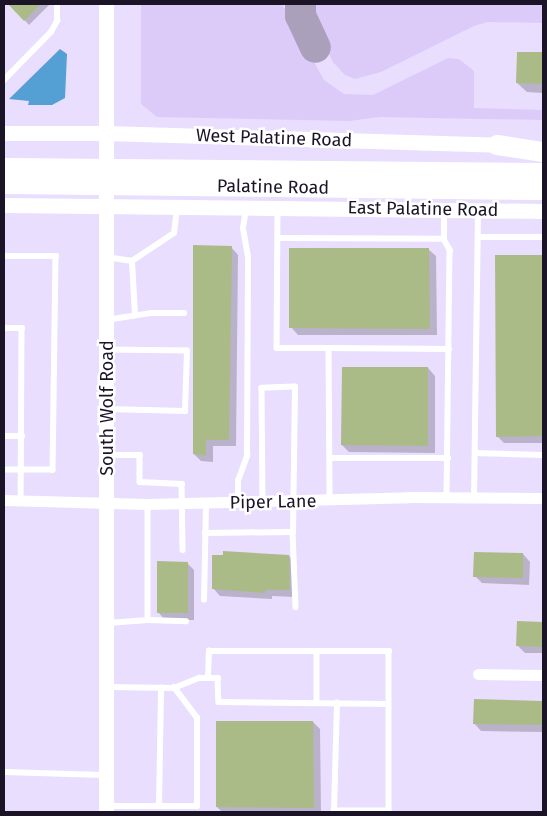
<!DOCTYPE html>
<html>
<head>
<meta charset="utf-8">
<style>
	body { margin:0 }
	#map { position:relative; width:547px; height:816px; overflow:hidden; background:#e9defd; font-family:"Fira Sans",sans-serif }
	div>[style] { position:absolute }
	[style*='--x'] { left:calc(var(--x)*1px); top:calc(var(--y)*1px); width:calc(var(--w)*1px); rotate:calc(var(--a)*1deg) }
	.green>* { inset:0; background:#dccbf9 }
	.water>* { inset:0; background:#549fd4 }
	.shadow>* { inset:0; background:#0003 }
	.taxiway>* { height:31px; margin:-15.5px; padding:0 15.5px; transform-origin:15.5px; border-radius:15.5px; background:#aaa0bc }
	.building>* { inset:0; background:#abbb88 }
	.lane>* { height:5.5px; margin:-2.75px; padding:0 2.75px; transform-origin:2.75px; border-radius:2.75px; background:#fff }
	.street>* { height:11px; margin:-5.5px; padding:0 5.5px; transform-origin:5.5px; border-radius:5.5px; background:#fff }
	.secondary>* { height:15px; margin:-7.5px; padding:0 7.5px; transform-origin:7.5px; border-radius:7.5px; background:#fff }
	.highway>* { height:20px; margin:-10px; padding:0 10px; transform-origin:10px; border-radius:10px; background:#fff }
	span { translate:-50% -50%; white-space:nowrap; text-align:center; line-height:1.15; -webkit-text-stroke:5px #fff; paint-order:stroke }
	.street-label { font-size:18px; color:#1b1426 }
	.frame { position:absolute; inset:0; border:5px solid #1b1426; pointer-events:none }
</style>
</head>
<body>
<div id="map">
	<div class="green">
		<i style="clip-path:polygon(141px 4px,282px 4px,324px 80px,344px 94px,373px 95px,448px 58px,459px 59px,474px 71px,474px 108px,543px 110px,543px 120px,380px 117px,349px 121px,157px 117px,141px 104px)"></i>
		<i style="clip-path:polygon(314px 4px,543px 4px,543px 23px,488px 22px,474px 26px,381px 72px,355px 79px,345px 75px,333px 62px,314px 24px)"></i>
	</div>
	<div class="water">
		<i style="clip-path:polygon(60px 49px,67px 54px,65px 98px,52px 105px,28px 105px,29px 101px,9px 99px)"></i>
	</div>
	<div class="shadow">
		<i style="clip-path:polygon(10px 4px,50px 4px,29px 25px)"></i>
		<i style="clip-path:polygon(518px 53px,543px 54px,543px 93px,527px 92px,517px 83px)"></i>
		<i style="clip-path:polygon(231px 247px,238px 255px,236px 446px,213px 446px,213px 462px,201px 461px,194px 454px)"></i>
		<i style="clip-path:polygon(428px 249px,436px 256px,437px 335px,298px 335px,291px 327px)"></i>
		<i style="clip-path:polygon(496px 257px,543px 257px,543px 443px,504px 443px,497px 436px)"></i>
		<i style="clip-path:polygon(428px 368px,435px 376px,435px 453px,349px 452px,342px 445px)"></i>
		<i style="clip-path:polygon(523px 554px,530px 562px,529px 585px,482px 583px,475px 576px)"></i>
		<i style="clip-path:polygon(289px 556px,296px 564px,296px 597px,272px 596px,272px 599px,220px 596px,213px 588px)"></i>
		<i style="clip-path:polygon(543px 556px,543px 605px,542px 604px)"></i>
		<i style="clip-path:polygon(187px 563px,194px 570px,194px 620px,165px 620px,158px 612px)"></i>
		<i style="clip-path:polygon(518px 623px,543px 623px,543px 653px,525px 653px,517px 645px)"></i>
		<i style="clip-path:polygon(475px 701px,543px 702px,543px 732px,481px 731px,474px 723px)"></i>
		<i style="clip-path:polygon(313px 722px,320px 729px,321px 812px,222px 812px,217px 807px)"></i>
	</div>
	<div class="taxiway">
		<i style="--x:300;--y:4;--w:11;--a:90"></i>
		<i style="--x:300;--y:15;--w:35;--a:65"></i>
	</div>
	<div class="building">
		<i style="clip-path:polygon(8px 4px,41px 4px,24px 21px)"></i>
		<i style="clip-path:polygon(517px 52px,543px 52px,543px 84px,516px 83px)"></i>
		<i style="clip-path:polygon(193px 245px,232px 246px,229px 440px,206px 440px,206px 456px,193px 454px)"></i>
		<i style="clip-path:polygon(289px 248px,429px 248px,430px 329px,289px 328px)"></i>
		<i style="clip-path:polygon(495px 255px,543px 255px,543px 436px,496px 437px)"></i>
		<i style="clip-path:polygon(342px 367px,428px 367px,428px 446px,341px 445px)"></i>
		<i style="clip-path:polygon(223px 551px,289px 555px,290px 590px,265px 590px,265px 593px,212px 589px,212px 555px,223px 555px)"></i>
		<i style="clip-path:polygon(474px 552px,523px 553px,523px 578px,473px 577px)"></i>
		<i style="clip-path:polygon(157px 561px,188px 562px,188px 613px,157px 613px)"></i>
		<i style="clip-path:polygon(517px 621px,543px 622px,543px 647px,516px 646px)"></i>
		<i style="clip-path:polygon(474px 699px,543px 701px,543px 725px,473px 724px)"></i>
		<i style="clip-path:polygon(216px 721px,313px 721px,314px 808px,216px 807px)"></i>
	</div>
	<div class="lane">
		<i style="--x:4;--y:80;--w:67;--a:-45.6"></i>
		<i style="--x:51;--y:32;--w:13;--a:-61"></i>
		<i style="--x:57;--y:21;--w:17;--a:-90"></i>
		<i style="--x:278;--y:209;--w:139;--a:90.4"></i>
		<i style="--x:277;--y:348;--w:52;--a:0"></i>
		<i style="--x:329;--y:348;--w:153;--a:89.6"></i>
		<i style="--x:478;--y:237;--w:65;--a:0"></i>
		<i style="--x:278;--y:238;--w:166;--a:0.3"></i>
		<i style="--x:444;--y:239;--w:29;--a:-90"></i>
		<i style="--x:444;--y:239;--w:13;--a:61"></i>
		<i style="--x:450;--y:250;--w:248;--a:90.7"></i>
		<i style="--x:4;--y:256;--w:52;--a:0"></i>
		<i style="--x:56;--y:256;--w:214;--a:90.8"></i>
		<i style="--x:53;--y:470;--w:49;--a:180"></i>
		<i style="--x:107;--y:257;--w:25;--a:9"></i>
		<i style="--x:135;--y:315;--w:54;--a:-93.2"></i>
		<i style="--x:132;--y:261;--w:50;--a:-33.7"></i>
		<i style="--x:174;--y:233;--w:26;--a:-83"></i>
		<i style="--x:106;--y:320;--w:46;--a:-8.8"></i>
		<i style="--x:151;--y:313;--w:33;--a:0"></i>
		<i style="--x:4;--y:328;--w:18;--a:0"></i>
		<i style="--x:22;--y:328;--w:172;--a:90.3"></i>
		<i style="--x:329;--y:348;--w:120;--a:0.5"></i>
		<i style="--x:107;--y:409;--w:78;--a:1.5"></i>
		<i style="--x:185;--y:411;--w:60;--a:-88.1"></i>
		<i style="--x:187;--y:351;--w:80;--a:-179.3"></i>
		<i style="--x:4;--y:436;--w:18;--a:0"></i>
		<i style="--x:475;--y:453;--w:68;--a:1.7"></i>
		<i style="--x:108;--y:455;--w:32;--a:0"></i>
		<i style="--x:140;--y:455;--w:27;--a:90"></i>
		<i style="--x:140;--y:482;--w:42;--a:2.7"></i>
		<i style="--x:182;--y:484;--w:66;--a:89.1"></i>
		<i style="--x:330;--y:458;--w:118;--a:0"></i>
		<i style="--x:474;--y:498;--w:286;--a:-89.2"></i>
		<i style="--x:238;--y:502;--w:21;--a:-90"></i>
		<i style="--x:238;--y:481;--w:27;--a:-70"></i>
		<i style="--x:247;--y:456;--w:199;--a:-89.7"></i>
		<i style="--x:248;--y:257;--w:29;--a:-100"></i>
		<i style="--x:243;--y:228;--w:19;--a:-81"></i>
		<i style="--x:148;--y:504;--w:116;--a:90"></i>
		<i style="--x:148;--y:620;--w:38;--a:2"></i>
		<i style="--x:293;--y:532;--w:75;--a:87.7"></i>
		<i style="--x:205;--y:533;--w:88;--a:-0.7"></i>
		<i style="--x:293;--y:532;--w:145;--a:-89.2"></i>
		<i style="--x:295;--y:387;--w:33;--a:178"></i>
		<i style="--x:262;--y:388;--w:113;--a:89.5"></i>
		<i style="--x:204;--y:600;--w:97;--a:-88.8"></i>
		<i style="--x:108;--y:623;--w:40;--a:-4.3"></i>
		<i style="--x:317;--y:651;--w:52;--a:90"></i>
		<i style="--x:208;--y:678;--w:27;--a:-88"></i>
		<i style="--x:209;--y:651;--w:180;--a:0"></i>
		<i style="--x:389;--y:651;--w:160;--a:90"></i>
		<i style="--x:389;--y:811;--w:55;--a:180"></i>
		<i style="--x:334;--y:811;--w:108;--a:-88.4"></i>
		<i style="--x:107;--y:687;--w:67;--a:0.9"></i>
		<i style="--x:4;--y:772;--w:100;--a:1.7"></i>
		<i style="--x:106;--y:806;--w:91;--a:0"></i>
		<i style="--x:197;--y:806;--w:88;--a:-90"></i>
		<i style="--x:197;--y:718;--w:38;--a:-127"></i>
		<i style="--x:174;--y:688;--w:27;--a:-22"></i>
		<i style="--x:199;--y:678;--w:19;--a:0"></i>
		<i style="--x:218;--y:678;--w:24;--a:88"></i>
		<i style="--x:219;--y:702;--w:169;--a:0.7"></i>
		<i style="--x:159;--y:806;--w:118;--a:-89"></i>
	</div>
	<div class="street">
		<i style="--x:4;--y:500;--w:144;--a:1.6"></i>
		<i style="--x:148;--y:504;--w:261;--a:-1.5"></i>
		<i style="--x:409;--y:497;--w:134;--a:0.4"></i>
		<i style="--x:478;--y:674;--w:65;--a:0.9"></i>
	</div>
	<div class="secondary">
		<i style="--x:4;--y:133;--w:102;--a:0"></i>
		<i style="--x:106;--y:133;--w:401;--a:1.7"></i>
		<i style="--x:4;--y:205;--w:539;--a:0.64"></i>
		<i style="--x:106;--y:812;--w:808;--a:-90"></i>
	</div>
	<div class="highway">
		<i style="--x:497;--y:145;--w:47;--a:8.7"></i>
		<i style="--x:4;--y:168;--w:539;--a:0.53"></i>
		<i style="--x:4;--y:184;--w:539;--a:0.64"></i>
	</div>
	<div class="street-label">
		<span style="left:274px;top:138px;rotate:2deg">West Palatine Road</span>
		<span style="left:273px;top:187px;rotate:1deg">Palatine Road</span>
		<span style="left:423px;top:209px;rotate:1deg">East Palatine Road</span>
		<span style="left:107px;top:408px;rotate:-90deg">South Wolf Road</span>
		<span style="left:273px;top:502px;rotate:-1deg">Piper Lane</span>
	</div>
	<div class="frame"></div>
</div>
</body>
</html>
